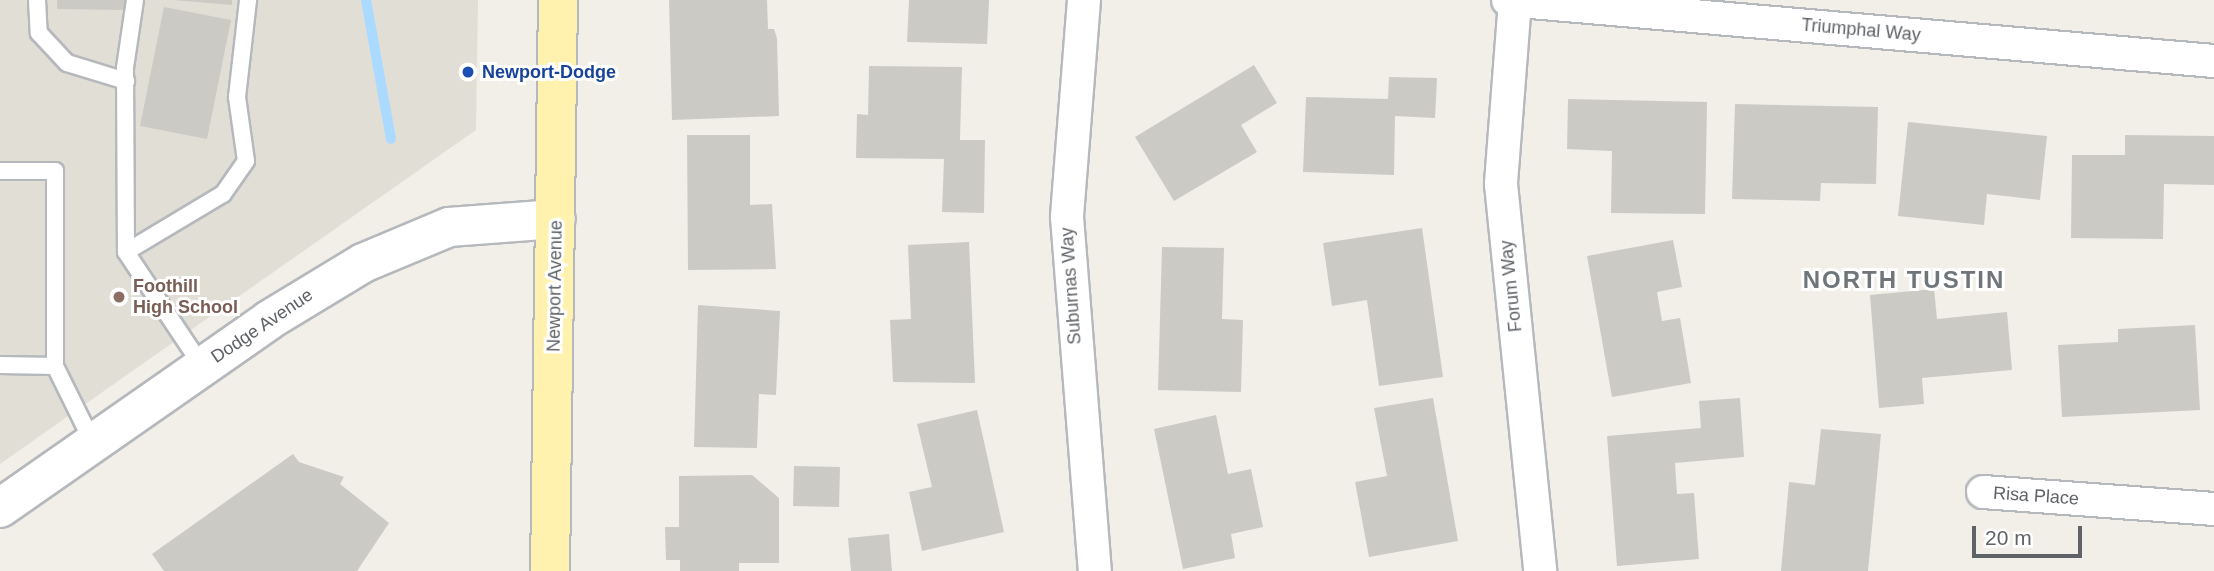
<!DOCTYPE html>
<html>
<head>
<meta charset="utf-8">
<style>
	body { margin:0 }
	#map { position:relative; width:2214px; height:571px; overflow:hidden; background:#f1efe8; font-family:Arial,sans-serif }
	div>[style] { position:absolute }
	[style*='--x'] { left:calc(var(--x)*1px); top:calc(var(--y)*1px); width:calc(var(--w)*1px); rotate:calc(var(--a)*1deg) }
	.education>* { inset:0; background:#e1ded6 }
	.stream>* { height:10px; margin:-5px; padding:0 5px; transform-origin:5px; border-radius:5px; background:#aadaff }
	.building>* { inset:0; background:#cccac5 }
	.roads { filter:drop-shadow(2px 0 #b5b8bc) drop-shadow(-2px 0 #b5b8bc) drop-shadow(0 2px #b5b8bc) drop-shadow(0 -2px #b5b8bc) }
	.lane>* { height:16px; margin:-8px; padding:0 8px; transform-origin:8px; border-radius:8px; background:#fff }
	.street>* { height:32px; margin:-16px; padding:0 16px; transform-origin:16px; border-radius:16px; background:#fff }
	.secondary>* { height:38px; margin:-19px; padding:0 19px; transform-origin:19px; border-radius:19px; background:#fff }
	.primary>* { height:38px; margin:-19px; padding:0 19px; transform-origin:19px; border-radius:19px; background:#fff2af }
	.dots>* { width:19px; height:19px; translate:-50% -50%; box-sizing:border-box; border:4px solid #fff; border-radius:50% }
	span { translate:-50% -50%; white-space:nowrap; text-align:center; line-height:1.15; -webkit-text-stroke:6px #fff; paint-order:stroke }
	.street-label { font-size:18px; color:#5f6368 }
	.transit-label { font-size:18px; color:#164399; font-weight:700 }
	.left { translate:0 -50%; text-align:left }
	.education-label { font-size:18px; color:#785e54; font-weight:700 }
	.district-label { font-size:24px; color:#70757a; font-weight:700; letter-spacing:2px }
	.scale { position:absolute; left:1972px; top:526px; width:110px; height:32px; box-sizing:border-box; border:4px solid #5f6368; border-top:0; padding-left:9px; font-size:21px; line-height:24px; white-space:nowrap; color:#5f6368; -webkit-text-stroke:5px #fff; paint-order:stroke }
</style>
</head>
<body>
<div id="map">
	<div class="education">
		<i style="clip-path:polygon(0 0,478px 0,476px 130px,0 464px)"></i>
	</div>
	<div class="stream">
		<i style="--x:366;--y:0;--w:141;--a:79.8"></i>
	</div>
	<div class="building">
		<i style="clip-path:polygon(57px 0,125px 0,125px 10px,57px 9px)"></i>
		<i style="clip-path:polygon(173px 0,232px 0,232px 5px)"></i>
		<i style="clip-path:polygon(669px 0,767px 0,768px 29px,774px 29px,777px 38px,779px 116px,672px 120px)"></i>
		<i style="clip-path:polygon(909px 0,989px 0,987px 44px,907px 42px)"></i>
		<i style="clip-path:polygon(164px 7px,231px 20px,207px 139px,140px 126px)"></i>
		<i style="clip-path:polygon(1254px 65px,1277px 103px,1241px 125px,1257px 152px,1174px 201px,1135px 137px)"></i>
		<i style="clip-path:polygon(869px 66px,962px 67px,960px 140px,985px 140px,984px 213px,942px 212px,944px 159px,856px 158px,857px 114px,868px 115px)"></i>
		<i style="clip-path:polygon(1389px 77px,1437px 78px,1435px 118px,1395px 116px,1394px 175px,1303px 172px,1306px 97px,1388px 99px)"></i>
		<i style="clip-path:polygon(1568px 99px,1707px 102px,1705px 214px,1611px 213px,1612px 151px,1567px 149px)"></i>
		<i style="clip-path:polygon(1735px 104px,1878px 107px,1876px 184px,1821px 183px,1820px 201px,1732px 199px)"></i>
		<i style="clip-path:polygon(1908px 122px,2047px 136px,2040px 200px,1987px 194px,1984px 225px,1898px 216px)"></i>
		<i style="clip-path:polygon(687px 135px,750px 135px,750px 205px,772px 204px,776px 269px,688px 270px)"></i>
		<i style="clip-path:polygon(2125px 135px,2214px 136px,2214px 185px,2164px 184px,2163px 239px,2071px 238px,2072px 155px,2125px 155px)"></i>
		<i style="clip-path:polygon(1422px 228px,1443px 377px,1379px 386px,1367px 300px,1332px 306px,1323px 243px)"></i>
		<i style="clip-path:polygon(1673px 240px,1682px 287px,1657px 292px,1662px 321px,1680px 318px,1691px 383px,1612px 397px,1587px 256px)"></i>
		<i style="clip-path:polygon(969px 242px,975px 383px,893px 382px,890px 320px,911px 319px,908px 245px)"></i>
		<i style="clip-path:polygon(1162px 247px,1224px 248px,1222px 319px,1243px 320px,1241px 392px,1158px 390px)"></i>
		<i style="clip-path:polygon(1934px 289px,1937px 319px,2007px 312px,2012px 370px,1922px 378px,1924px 404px,1879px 408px,1870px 295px)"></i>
		<i style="clip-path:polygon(698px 305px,780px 311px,776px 395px,759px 394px,757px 448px,694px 447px)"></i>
		<i style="clip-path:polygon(2195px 325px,2200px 410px,2062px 417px,2058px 345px,2118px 342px,2118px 329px)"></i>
		<i style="clip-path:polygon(1433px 398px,1458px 541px,1369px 557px,1355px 482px,1387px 476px,1374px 408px)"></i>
		<i style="clip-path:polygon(1740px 398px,1744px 457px,1675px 463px,1677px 494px,1694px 493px,1699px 559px,1617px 566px,1607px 436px,1701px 428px,1699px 401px)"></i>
		<i style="clip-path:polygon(977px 410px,1004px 532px,922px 551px,909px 492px,932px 487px,917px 424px)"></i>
		<i style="clip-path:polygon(1216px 415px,1228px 474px,1251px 469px,1263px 527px,1231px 534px,1235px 558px,1183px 569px,1154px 429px)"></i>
		<i style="clip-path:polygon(1821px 429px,1881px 434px,1868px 571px,1781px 571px,1789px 482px,1815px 485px)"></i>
		<i style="clip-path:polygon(293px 454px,299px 462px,344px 477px,340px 484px,389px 523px,357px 571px,164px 571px,152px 554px)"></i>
		<i style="clip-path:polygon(794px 466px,840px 467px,839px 507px,793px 506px)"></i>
		<i style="clip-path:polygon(752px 475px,779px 498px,779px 563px,739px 563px,739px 571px,680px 571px,680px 560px,666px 560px,665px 527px,679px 527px,679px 476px)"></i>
		<i style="clip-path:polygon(889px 534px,892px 571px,851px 571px,848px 538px)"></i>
	</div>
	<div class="roads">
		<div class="lane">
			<i style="--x:37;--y:0;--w:33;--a:87"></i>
			<i style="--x:39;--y:33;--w:41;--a:47"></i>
			<i style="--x:67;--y:63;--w:62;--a:17"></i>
			<i style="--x:135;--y:0;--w:69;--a:98.4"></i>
			<i style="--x:125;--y:68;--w:184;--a:89.7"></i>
			<i style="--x:126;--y:252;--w:137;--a:56.3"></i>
			<i style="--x:0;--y:171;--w:55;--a:0"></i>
			<i style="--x:55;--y:171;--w:195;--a:90"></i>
			<i style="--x:55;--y:366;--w:86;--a:63.7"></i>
			<i style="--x:126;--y:252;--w:113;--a:-30.9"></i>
			<i style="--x:223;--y:194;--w:40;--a:-55.1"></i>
			<i style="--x:246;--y:161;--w:65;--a:-98"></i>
			<i style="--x:237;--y:97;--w:98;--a:-83.5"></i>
			<i style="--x:0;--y:365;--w:55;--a:1"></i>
		</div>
		<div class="street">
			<i style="--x:1084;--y:0;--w:218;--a:94.5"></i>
			<i style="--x:1067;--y:217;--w:355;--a:85.5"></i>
			<i style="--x:1508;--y:0;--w:709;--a:4.94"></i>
			<i style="--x:1515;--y:1;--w:184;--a:94.4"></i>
			<i style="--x:1501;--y:184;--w:389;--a:84.2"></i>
			<i style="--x:1983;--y:492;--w:232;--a:4.2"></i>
		</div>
		<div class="secondary">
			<i style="--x:0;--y:508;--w:328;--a:-34.9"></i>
			<i style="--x:269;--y:320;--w:110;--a:-31.2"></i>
			<i style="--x:363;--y:263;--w:93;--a:-22.7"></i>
			<i style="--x:449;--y:227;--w:107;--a:-4.3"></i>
		</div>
		<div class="primary">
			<i style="--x:550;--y:571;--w:571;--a:-89.2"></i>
		</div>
	</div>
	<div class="dots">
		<i style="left:468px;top:72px;background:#1a4fb4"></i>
		<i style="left:119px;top:297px;background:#8d6e63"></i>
	</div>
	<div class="street-label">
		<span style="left:1861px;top:30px;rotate:5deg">Triumphal Way</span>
		<span style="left:555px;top:286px;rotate:-89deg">Newport Avenue</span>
		<span style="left:1071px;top:286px;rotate:-94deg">Suburnas Way</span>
		<span style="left:1511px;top:286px;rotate:-96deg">Forum Way</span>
		<span style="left:262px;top:326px;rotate:-34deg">Dodge Avenue</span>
		<span style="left:2036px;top:496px;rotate:4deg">Risa Place</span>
	</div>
	<div class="transit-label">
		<span class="left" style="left:482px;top:72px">Newport-Dodge</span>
	</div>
	<div class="education-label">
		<span class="left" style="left:133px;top:297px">Foothill<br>High School</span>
	</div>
	<div class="district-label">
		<span style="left:1904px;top:280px">NORTH TUSTIN</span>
	</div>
	<div class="scale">20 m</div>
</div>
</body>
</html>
